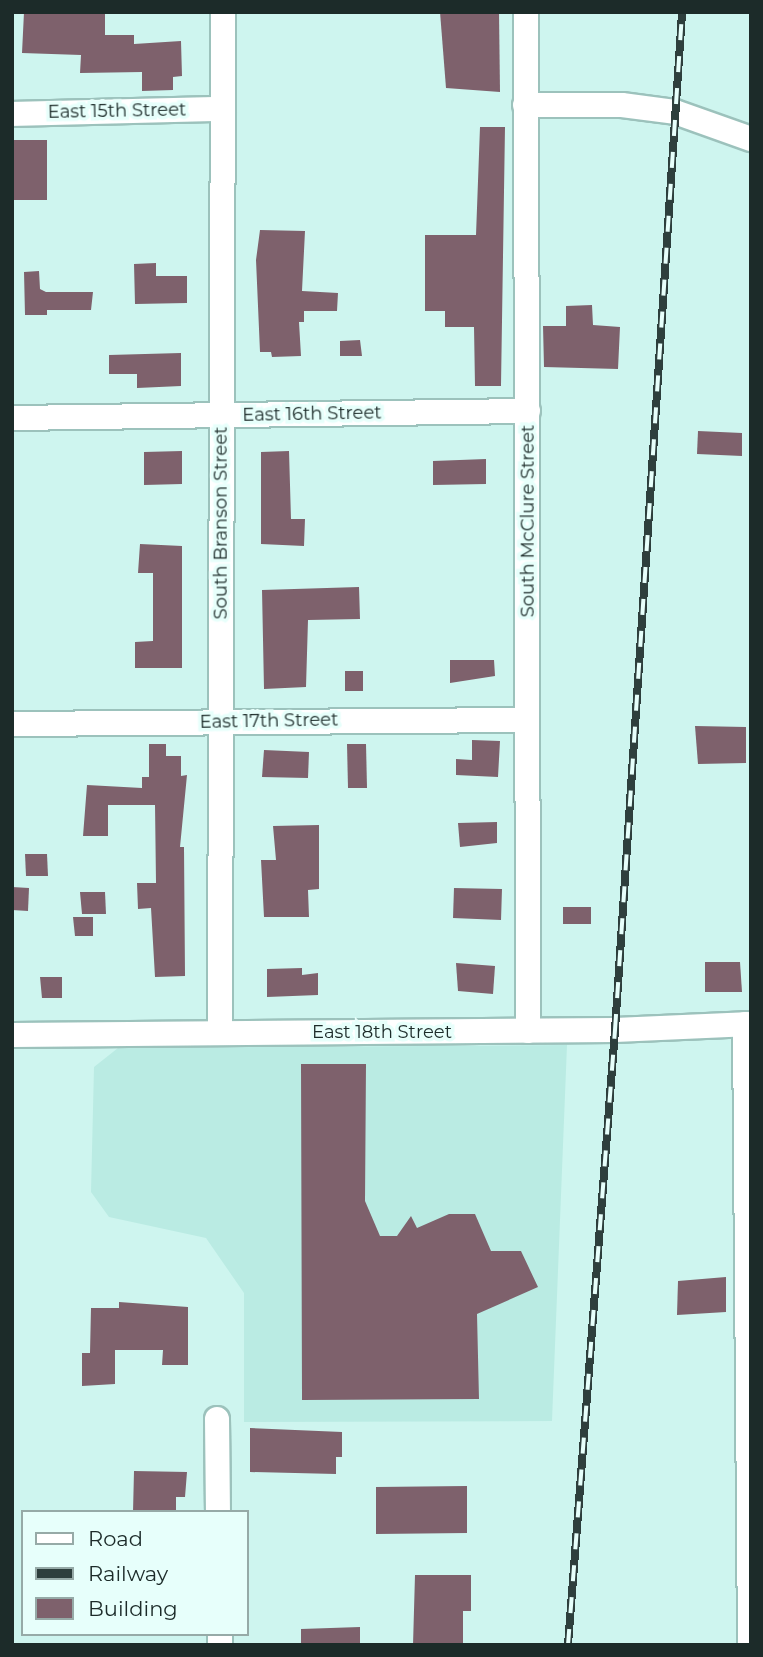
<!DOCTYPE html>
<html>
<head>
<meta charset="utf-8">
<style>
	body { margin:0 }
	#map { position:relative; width:763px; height:1657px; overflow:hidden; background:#cef5ef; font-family:Montserrat,sans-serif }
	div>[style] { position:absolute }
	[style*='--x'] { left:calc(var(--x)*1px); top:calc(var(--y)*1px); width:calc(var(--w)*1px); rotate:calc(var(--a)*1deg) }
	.built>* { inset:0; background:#baebe3 }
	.building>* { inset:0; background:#7e616c }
	.roads { filter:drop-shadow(2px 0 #9cc2bc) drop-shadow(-2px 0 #9cc2bc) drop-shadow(0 2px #9cc2bc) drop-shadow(0 -2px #9cc2bc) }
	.minor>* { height:24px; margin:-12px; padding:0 12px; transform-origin:12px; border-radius:12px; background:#fff }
	.rail>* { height:8px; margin-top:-4px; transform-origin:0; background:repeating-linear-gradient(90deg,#e7fffb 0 16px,#2e3f3d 0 32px); box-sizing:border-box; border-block:2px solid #2e3f3d }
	span { translate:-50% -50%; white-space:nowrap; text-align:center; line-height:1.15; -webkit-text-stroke:7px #e7fffb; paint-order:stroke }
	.street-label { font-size:18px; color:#1c2b29 }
	.frame { position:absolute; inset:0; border:14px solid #1c2b29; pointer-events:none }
	.legend { position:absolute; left:21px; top:1510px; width:228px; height:126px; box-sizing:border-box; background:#e7fffb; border:2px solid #96aaa7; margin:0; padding:9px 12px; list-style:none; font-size:21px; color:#1c2b29 }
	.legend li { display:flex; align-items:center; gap:14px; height:35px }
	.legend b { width:35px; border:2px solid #96aaa7 }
</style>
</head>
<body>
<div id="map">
	<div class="built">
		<i style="clip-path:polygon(567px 1045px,552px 1421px,244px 1422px,244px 1293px,206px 1238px,109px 1217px,91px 1192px,94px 1067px,118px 1048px)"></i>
	</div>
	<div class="building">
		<i style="clip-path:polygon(24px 12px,105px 12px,105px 35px,134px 35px,134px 44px,181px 41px,182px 76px,173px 77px,173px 90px,142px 91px,142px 72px,80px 73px,81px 55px,22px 53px)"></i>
		<i style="clip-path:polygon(440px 12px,499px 12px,500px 92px,446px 88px)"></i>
		<i style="clip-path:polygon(480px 127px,505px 127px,501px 386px,475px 386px,474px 327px,445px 327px,445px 311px,425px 311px,425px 235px,476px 235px)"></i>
		<i style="clip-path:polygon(12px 140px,47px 140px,47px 200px,12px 200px)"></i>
		<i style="clip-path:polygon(260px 230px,305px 231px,302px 291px,338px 293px,337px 311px,304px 311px,304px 322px,299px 322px,301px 356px,272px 357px,271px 352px,260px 352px,256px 260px)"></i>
		<i style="clip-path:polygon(156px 263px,156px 276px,187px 276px,187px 303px,135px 304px,134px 264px)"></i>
		<i style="clip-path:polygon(39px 271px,40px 289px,46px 292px,93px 292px,91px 310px,47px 310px,47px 315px,25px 315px,24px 272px)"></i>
		<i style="clip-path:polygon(592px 305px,593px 325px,620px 327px,618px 369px,544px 367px,543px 326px,566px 326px,566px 306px)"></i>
		<i style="clip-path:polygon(360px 340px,362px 356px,340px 356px,340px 341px)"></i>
		<i style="clip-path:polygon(181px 353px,181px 386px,137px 388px,137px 374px,109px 374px,109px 355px)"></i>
		<i style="clip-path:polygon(698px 431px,742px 433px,742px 456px,697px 454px)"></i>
		<i style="clip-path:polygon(182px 451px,182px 484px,144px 485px,144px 452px)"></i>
		<i style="clip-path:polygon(289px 451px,291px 519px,305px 519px,304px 546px,261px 544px,261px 452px)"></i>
		<i style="clip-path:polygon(486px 459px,486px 484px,433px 485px,433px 461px)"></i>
		<i style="clip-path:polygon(140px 544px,182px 546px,182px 668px,135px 668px,135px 642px,153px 641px,153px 573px,138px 573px)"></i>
		<i style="clip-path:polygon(359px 587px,360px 619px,308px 620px,306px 687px,264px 689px,262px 590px)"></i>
		<i style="clip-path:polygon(450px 660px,494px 660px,495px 676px,450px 683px)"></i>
		<i style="clip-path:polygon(345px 671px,363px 671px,363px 691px,345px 691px)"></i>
		<i style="clip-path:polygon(695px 726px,746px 727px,746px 763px,698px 764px)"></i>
		<i style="clip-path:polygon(472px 740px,500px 741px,498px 777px,456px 775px,456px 759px,472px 760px)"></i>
		<i style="clip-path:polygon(149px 744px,166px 744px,166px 756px,181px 756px,181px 776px,187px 775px,180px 847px,184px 847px,185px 976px,155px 977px,151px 908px,138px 909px,137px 883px,156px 883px,155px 805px,108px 805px,108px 836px,83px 836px,87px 785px,142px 788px,142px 777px,149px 777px)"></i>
		<i style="clip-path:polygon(347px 744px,366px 744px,367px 788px,348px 788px)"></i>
		<i style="clip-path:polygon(264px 750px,309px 752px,308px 778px,262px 777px)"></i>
		<i style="clip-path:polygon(497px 822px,497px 843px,460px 847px,458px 823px)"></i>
		<i style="clip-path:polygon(319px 825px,319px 889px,308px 890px,309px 917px,264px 917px,261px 860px,276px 860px,273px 826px)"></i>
		<i style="clip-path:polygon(25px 854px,47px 854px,48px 876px,26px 876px)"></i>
		<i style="clip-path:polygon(12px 887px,29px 888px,28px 911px,12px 910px)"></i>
		<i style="clip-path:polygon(454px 888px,502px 889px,501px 920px,453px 918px)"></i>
		<i style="clip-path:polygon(80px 892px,105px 892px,106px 914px,82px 914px)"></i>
		<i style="clip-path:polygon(563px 907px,591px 907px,591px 924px,563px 924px)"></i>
		<i style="clip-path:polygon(73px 917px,93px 917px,93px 936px,75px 936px)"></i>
		<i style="clip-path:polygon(705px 962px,740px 962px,742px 992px,705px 992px)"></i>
		<i style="clip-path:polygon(456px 963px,495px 966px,493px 994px,458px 991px)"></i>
		<i style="clip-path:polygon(302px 968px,302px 975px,318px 973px,318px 995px,267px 997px,267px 969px)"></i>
		<i style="clip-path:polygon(40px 977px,62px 977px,62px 998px,42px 998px)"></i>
		<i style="clip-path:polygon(301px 1064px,366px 1064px,365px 1201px,380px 1236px,397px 1236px,411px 1216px,417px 1228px,449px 1214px,475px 1214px,491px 1251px,521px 1251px,538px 1287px,477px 1314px,479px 1399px,302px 1400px)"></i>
		<i style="clip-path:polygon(726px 1277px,726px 1312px,677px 1315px,678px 1281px)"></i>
		<i style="clip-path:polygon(119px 1302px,188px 1307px,188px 1365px,162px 1365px,163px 1350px,115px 1350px,115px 1384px,82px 1386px,82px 1353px,90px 1353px,91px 1308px,119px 1308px)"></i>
		<i style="clip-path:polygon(250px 1428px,342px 1432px,342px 1457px,336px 1457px,336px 1474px,250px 1472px)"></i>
		<i style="clip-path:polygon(134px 1471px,187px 1472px,185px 1497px,176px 1497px,176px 1512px,133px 1512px)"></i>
		<i style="clip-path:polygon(467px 1486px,467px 1533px,376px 1534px,376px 1487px)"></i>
		<i style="clip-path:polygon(415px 1575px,471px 1575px,471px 1611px,463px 1611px,463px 1645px,413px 1645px)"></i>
		<i style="clip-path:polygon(360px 1627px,360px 1645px,301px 1645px,301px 1629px)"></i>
	</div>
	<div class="roads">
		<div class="minor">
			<i style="--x:526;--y:12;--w:1019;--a:89.89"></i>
			<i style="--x:525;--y:105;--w:97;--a:0"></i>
			<i style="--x:622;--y:105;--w:53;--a:7.5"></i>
			<i style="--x:675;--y:112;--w:81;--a:19.6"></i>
			<i style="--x:12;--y:114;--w:211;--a:-1.4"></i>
			<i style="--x:12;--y:418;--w:516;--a:-0.78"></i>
			<i style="--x:12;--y:724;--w:515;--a:-0.45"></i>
			<i style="--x:745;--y:1024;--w:621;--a:89.54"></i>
			<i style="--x:220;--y:1033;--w:1021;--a:-89.83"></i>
			<i style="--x:12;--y:1035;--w:603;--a:-0.48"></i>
			<i style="--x:615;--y:1030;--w:136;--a:-2.5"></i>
			<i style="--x:217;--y:1419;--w:93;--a:89.4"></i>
			<i style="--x:220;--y:1634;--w:11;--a:90"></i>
		</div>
	</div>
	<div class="rail">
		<i style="--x:568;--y:1645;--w:617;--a:-85.63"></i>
		<i style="--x:615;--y:1030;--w:1020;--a:-86.23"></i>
	</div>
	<div class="street-label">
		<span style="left:117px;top:111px;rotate:-1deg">East 15th Street</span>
		<span style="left:312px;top:414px;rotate:-1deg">East 16th Street</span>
		<span style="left:528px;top:521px;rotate:-90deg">South McClure Street</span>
		<span style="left:221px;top:523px;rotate:-90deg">South Branson Street</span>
		<span style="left:269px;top:721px;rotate:-1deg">East 17th Street</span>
		<span style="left:382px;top:1032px">East 18th Street</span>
	</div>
	<div class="frame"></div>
	<ul class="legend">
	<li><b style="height:9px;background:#fff"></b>Road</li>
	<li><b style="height:9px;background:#2e3f3d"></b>Railway</li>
	<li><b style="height:19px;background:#7e616c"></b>Building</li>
	</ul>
</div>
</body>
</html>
